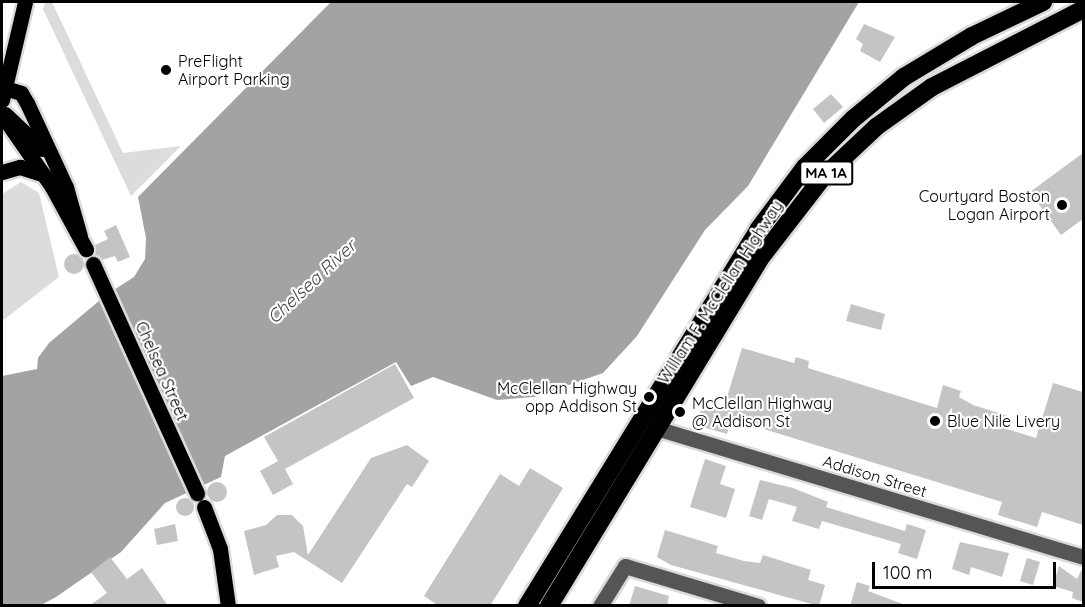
<!DOCTYPE html>
<html>
<head>
<meta charset="utf-8">
<style>
	body { margin:0 }
	#map { position:relative; width:1085px; height:607px; overflow:hidden; background:#fff; font-family:Quicksand,sans-serif }
	div>[style] { position:absolute }
	[style*='--x'] { left:calc(var(--x)*1px); top:calc(var(--y)*1px); width:calc(var(--w)*1px); rotate:calc(var(--a)*1deg) }
	.green>* { inset:0; background:#dcdcdc }
	.water>* { inset:0; background:#a3a3a3 }
	.building>* { inset:0; background:#c4c4c4 }
	.round { border-radius:50% }
	.roads { filter:drop-shadow(2px 0 #dbdbdb) drop-shadow(-2px 0 #dbdbdb) drop-shadow(0 2px #dbdbdb) drop-shadow(0 -2px #dbdbdb) }
	.minor>* { height:15px; margin:-7.5px; padding:0 7.5px; transform-origin:7.5px; border-radius:7.5px; background:#555 }
	.major>* { height:15px; margin:-7.5px; padding:0 7.5px; transform-origin:7.5px; border-radius:7.5px; background:#000 }
	.highway>* { height:18px; margin:-9px; padding:0 9px; transform-origin:9px; border-radius:9px; background:#000 }
	.dots>* { width:16px; height:16px; translate:-50% -50%; box-sizing:border-box; border:3px solid #fff; border-radius:50% }
	span { translate:-50% -50%; white-space:nowrap; text-align:center; line-height:1.15; -webkit-text-stroke:4.5px #fff; paint-order:stroke }
	.shield-label span { padding:2px 4px; background:#fff; border:2px solid; border-radius:4px; -webkit-text-stroke-width:0 }
	.shield-label { font-size:15px; color:#000; font-weight:700 }
	.poi-label { font-size:16px; color:#000 }
	.left { translate:0 -50%; text-align:left }
	.right { translate:-100% -50%; text-align:right }
	.street-label { font-size:16px; color:#000 }
	.water-label { font-size:18px; color:#444; font-style:italic }
	.frame { position:absolute; inset:0; border:3px solid #000; pointer-events:none }
	.scale { position:absolute; left:872px; top:562px; width:184px; height:27px; box-sizing:border-box; border:3px solid #000; border-top:0; padding-left:8px; font-size:18px; line-height:21px; white-space:nowrap; color:#000; -webkit-text-stroke:4px #fff; paint-order:stroke }
</style>
</head>
<body>
<div id="map">
	<div class="green">
		<i style="clip-path:polygon(45px 2px,52px 2px,123px 153px,181px 146px,131px 196px,43px 9px)"></i>
		<i style="clip-path:polygon(21px 182px,39px 193px,59px 277px,2px 321px,2px 194px)"></i>
	</div>
	<div class="water">
		<i style="clip-path:polygon(331px 2px,859px 2px,748px 186px,705px 230px,637px 336px,603px 373px,534px 397px,497px 400px,433px 377px,411px 386px,396px 362px,225px 456px,221px 477px,165px 503px,121px 552px,56px 597px,41px 605px,2px 606px,2px 376px,37px 369px,38px 358px,49px 343px,106px 295px,134px 277px,145px 259px,146px 238px,138px 197px)"></i>
	</div>
	<div class="building">
		<i style="clip-path:polygon(864px 24px,895px 37px,880px 62px,860px 51px,863px 44px,856px 39px)"></i>
		<i style="clip-path:polygon(831px 94px,843px 107px,824px 123px,813px 109px)"></i>
		<i style="clip-path:polygon(1083px 153px,1083px 219px,1061px 235px,1030px 192px)"></i>
		<i style="clip-path:polygon(116px 225px,130px 257px,118px 262px,115px 256px,102px 260px,94px 254px,95px 245px,108px 239px,104px 231px)"></i>
		<i class="round" style="left:64px;top:254px;width:20px;height:20px"></i>
		<i style="clip-path:polygon(851px 304px,885px 314px,881px 330px,846px 321px)"></i>
		<i style="clip-path:polygon(742px 348px,794px 363px,796px 357px,809px 361px,808px 368px,937px 408px,943px 385px,961px 391px,959px 397px,973px 405px,1011px 417px,1007px 429px,1036px 438px,1053px 383px,1083px 392px,1083px 525px,1042px 512px,1037px 527px,998px 515px,1002px 502px,731px 419px,727px 434px,696px 425px,703px 404px,723px 410px)"></i>
		<i style="clip-path:polygon(395px 364px,414px 398px,285px 469px,293px 484px,273px 495px,260px 471px,278px 461px,264px 437px)"></i>
		<i style="clip-path:polygon(407px 445px,429px 461px,412px 487px,407px 484px,342px 583px,294px 552px,276px 556px,279px 567px,254px 575px,244px 531px,266px 525px,277px 515px,292px 515px,303px 526px,308px 555px,371px 458px)"></i>
		<i style="clip-path:polygon(705px 459px,726px 466px,720px 484px,735px 489px,726px 518px,690px 507px)"></i>
		<i style="clip-path:polygon(530px 468px,563px 488px,490px 606px,439px 606px,424px 596px,500px 474px,519px 486px)"></i>
		<i style="clip-path:polygon(760px 480px,793px 488px,828px 502px,826px 507px,905px 531px,907px 524px,926px 530px,917px 559px,898px 553px,901px 544px,822px 521px,819px 529px,792px 521px,797px 507px,769px 499px,762px 520px,749px 516px)"></i>
		<i class="round" style="left:207px;top:482px;width:20px;height:20px"></i>
		<i class="round" style="left:176px;top:498px;width:18px;height:18px"></i>
		<i style="clip-path:polygon(175px 524px,178px 541px,157px 545px,154px 529px)"></i>
		<i style="clip-path:polygon(665px 530px,718px 546px,716px 553px,744px 561px,760px 563px,763px 555px,811px 570px,808px 580px,825px 585px,819px 606px,671px 565px,657px 557px)"></i>
		<i style="clip-path:polygon(960px 542px,1009px 553px,1002px 577px,971px 567px,969px 575px,952px 569px)"></i>
		<i style="clip-path:polygon(110px 557px,127px 579px,142px 568px,168px 606px,89px 606px,107px 593px,91px 572px)"></i>
		<i style="clip-path:polygon(1027px 558px,1040px 562px,1033px 585px,1020px 581px)"></i>
		<i style="clip-path:polygon(1059px 566px,1077px 579px,1083px 567px,1083px 602px,1072px 598px,1073px 592px,1053px 586px)"></i>
		<i style="clip-path:polygon(857px 582px,870px 586px,868px 591px,908px 606px,850px 606px)"></i>
		<i style="clip-path:polygon(635px 586px,669px 596px,667px 606px,629px 606px)"></i>
	</div>
	<div class="roads">
		<div class="minor">
			<i style="--x:656;--y:428;--w:447;--a:16.8"></i>
			<i style="--x:600;--y:606;--w:47;--a:-58"></i>
			<i style="--x:625;--y:566;--w:139;--a:16.7"></i>
		</div>
		<div class="major">
			<i style="--x:5;--y:88;--w:17;--a:17"></i>
			<i style="--x:21;--y:93;--w:12;--a:59"></i>
			<i style="--x:27;--y:103;--w:93;--a:65.1"></i>
			<i style="--x:66;--y:187;--w:51;--a:74.1"></i>
			<i style="--x:2;--y:100;--w:101;--a:-76.8"></i>
			<i style="--x:5;--y:114;--w:51;--a:43.4"></i>
			<i style="--x:2;--y:115;--w:88;--a:55.2"></i>
			<i style="--x:52;--y:187;--w:71;--a:61.3"></i>
			<i style="--x:2;--y:172;--w:19;--a:-16"></i>
			<i style="--x:20;--y:167;--w:25;--a:18"></i>
			<i style="--x:93;--y:264;--w:252;--a:65.6"></i>
			<i style="--x:204;--y:507;--w:45;--a:69.1"></i>
			<i style="--x:220;--y:549;--w:58;--a:82"></i>
		</div>
		<div class="highway">
			<i style="--x:527;--y:606;--w:441;--a:-58.4"></i>
			<i style="--x:758;--y:230;--w:79;--a:-53.3"></i>
			<i style="--x:805;--y:167;--w:68;--a:-45"></i>
			<i style="--x:853;--y:119;--w:66;--a:-39.5"></i>
			<i style="--x:904;--y:77;--w:79;--a:-31.1"></i>
			<i style="--x:972;--y:36;--w:79;--a:-25.6"></i>
			<i style="--x:549;--y:606;--w:410;--a:-58.7"></i>
			<i style="--x:762;--y:256;--w:100;--a:-52.3"></i>
			<i style="--x:823;--y:177;--w:73;--a:-43.3"></i>
			<i style="--x:876;--y:127;--w:69;--a:-35.5"></i>
			<i style="--x:932;--y:87;--w:171;--a:-27.2"></i>
		</div>
	</div>
	<div class="dots">
		<i style="left:166px;top:70px;background:#000"></i>
		<i style="left:1062px;top:205px;background:#000"></i>
		<i style="left:649px;top:397px;background:#000"></i>
		<i style="left:680px;top:412px;background:#000"></i>
		<i style="left:935px;top:421px;background:#000"></i>
	</div>
	<div class="shield-label">
		<span style="left:826px;top:173px">MA 1A</span>
	</div>
	<div class="poi-label">
		<span class="left" style="left:178px;top:70px">PreFlight<br>Airport Parking</span>
		<span class="right" style="left:1050px;top:205px">Courtyard Boston<br>Logan Airport</span>
		<span class="right" style="left:637px;top:397px">McClellan Highway<br>opp Addison St</span>
		<span class="left" style="left:692px;top:412px">McClellan Highway<br>@ Addison St</span>
		<span class="left" style="left:947px;top:421px">Blue Nile Livery</span>
	</div>
	<div class="street-label">
		<span style="left:720px;top:292px;rotate:-57deg">William F. McClellan Highway</span>
		<span style="left:162px;top:371px;rotate:66deg">Chelsea Street</span>
		<span style="left:875px;top:476px;rotate:17deg">Addison Street</span>
	</div>
	<div class="water-label">
		<span style="left:312px;top:282px;rotate:-43deg">Chelsea River</span>
	</div>
	<div class="frame"></div>
	<div class="scale">100 m</div>
</div>
</body>
</html>
